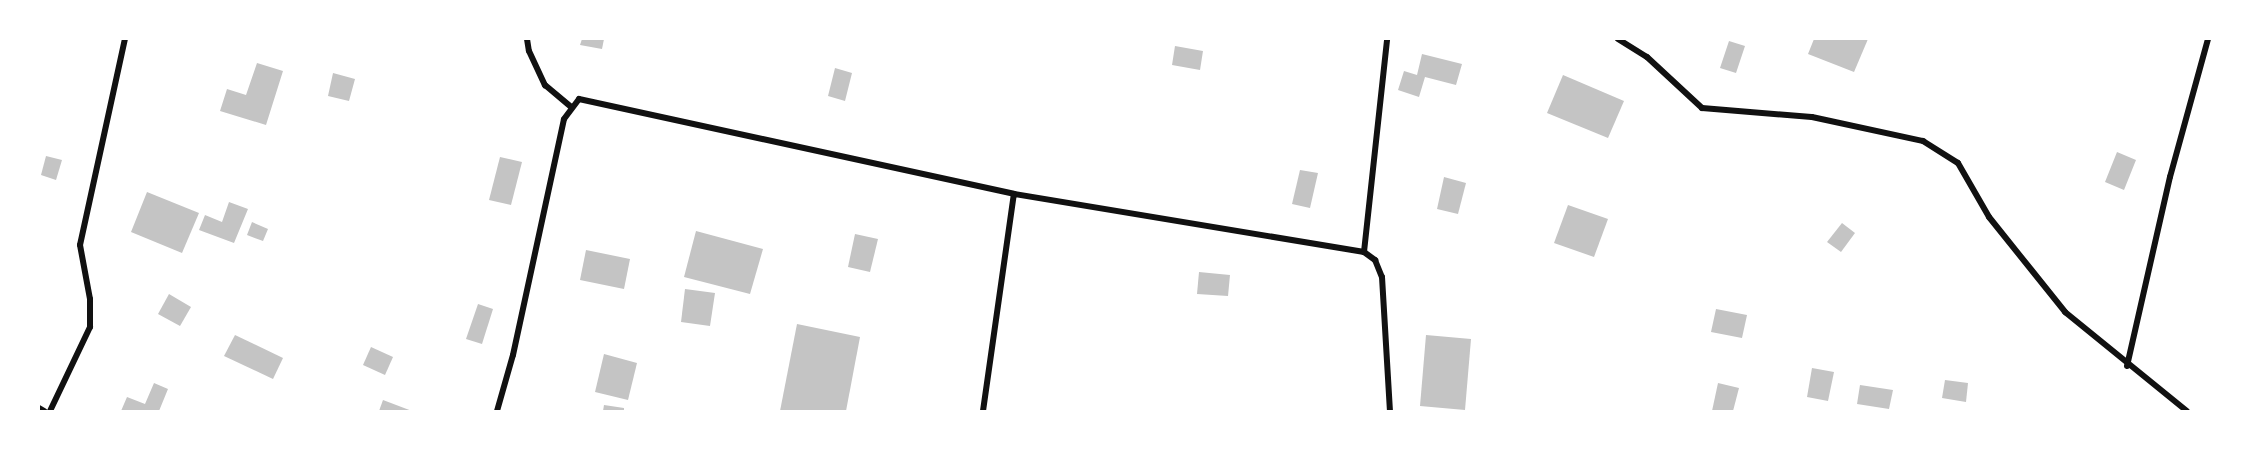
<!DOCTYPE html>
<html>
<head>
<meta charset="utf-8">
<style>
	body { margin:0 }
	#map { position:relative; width:2253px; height:450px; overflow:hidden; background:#fff; font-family:"Alegreya Sans",sans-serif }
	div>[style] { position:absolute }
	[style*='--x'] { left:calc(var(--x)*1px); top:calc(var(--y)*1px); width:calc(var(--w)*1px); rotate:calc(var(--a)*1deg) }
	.building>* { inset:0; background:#c4c4c4 }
	.minor>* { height:6px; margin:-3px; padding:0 3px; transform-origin:3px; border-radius:3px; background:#111 }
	span { translate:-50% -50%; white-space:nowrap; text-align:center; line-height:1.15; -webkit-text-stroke:4.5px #fff; paint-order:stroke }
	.frame { position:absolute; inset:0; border:40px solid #fff; pointer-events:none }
</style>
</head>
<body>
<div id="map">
	<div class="building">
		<i style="clip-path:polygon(582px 39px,604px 39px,602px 49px,580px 45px)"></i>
		<i style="clip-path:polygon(1814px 39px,1868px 39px,1854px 72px,1808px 54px)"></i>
		<i style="clip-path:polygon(1729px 41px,1745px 46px,1736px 73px,1720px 68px)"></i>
		<i style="clip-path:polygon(1175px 46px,1203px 51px,1200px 70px,1172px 65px)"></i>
		<i style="clip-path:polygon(1422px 54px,1462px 64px,1456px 85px,1425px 77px,1419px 97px,1398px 90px,1404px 71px,1417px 75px)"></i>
		<i style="clip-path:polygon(257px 63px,283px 71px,266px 125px,220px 111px,227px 89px,246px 95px)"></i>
		<i style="clip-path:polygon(835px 68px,852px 73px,845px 101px,828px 96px)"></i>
		<i style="clip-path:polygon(333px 73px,355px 79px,349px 101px,328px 96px)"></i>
		<i style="clip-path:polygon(1563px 75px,1624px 101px,1608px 138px,1547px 113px)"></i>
		<i style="clip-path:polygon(2117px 152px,2136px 160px,2124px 190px,2105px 182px)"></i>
		<i style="clip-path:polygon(46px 156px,62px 160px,56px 180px,41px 175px)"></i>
		<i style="clip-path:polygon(500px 157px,522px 162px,511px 205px,489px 200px)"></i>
		<i style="clip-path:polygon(1300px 170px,1318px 173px,1310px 208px,1292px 204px)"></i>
		<i style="clip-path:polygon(1444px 177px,1466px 183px,1458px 214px,1437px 209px)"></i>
		<i style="clip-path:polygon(147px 192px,199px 213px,182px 253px,131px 232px)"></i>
		<i style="clip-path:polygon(229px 202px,248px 209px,234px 243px,199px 230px,205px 215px,222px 222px)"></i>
		<i style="clip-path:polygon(1568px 205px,1608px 219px,1594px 257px,1554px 243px)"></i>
		<i style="clip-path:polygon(252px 222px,268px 229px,263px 241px,247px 235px)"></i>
		<i style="clip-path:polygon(1842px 223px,1855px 233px,1841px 252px,1827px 242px)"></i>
		<i style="clip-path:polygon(696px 231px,763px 249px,750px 294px,684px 277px)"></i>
		<i style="clip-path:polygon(855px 234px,878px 239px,870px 272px,848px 267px)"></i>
		<i style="clip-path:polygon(586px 250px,630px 259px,624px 289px,580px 280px)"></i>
		<i style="clip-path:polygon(1199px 272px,1230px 275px,1228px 296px,1197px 294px)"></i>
		<i style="clip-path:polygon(685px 289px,715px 293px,710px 326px,681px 322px)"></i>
		<i style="clip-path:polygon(169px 294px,191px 307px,180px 326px,158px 314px)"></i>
		<i style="clip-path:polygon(478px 304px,493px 309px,482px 344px,466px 339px)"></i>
		<i style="clip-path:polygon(1716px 309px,1747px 315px,1742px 338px,1711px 332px)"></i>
		<i style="clip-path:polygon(797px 324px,860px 337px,846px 411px,780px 411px)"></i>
		<i style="clip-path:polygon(235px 335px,283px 358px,273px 379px,224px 356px)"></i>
		<i style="clip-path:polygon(1426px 335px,1471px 339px,1465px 410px,1420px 406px)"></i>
		<i style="clip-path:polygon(371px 347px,393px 357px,385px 375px,363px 365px)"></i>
		<i style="clip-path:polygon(604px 354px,637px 363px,628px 400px,595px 392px)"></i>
		<i style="clip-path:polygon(1812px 368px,1834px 372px,1828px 401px,1807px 397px)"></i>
		<i style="clip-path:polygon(1945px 380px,1968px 383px,1966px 402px,1942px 398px)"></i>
		<i style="clip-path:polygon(154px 383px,168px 389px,159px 411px,121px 411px,127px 397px,145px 404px)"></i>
		<i style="clip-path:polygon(1718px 383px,1739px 388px,1733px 411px,1712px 411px)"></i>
		<i style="clip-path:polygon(1860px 385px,1893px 390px,1889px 409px,1857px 404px)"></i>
		<i style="clip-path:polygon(383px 400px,412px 411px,379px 411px)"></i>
		<i style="clip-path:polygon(604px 405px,624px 408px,624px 411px,603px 411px)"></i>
	</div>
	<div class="minor">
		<i style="--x:527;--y:39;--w:12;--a:81"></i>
		<i style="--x:529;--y:51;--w:38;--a:65"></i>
		<i style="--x:545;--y:85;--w:34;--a:40"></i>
		<i style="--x:1618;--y:39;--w:34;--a:32"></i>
		<i style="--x:1647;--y:57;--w:75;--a:42.8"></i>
		<i style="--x:1702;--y:108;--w:110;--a:4.7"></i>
		<i style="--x:1812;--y:117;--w:114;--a:12.2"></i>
		<i style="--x:1923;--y:141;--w:41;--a:32.2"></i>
		<i style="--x:1958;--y:163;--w:62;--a:60.1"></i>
		<i style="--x:1989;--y:217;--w:122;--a:51.3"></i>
		<i style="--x:2065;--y:312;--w:157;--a:39.1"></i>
		<i style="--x:1364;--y:252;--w:214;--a:-83.8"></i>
		<i style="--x:2127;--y:366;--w:194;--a:-77.2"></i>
		<i style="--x:2170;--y:177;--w:143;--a:-74.6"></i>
		<i style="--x:39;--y:408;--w:6;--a:31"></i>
		<i style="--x:50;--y:411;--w:93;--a:-64.5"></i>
		<i style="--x:90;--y:327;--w:28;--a:-90"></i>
		<i style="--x:90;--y:299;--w:55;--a:-100.5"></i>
		<i style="--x:80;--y:245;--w:211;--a:-77.7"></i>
		<i style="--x:497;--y:411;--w:58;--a:-74.1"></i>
		<i style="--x:513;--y:355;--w:241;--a:-77.8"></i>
		<i style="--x:564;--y:119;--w:25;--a:-53"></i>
		<i style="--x:579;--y:99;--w:445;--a:12.3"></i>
		<i style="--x:1014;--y:194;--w:355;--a:9.4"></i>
		<i style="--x:1364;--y:252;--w:14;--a:36"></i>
		<i style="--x:1375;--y:260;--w:18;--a:68"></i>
		<i style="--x:1382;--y:277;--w:134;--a:86.6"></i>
		<i style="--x:983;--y:411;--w:219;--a:-81.9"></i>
	</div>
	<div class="frame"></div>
</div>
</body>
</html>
